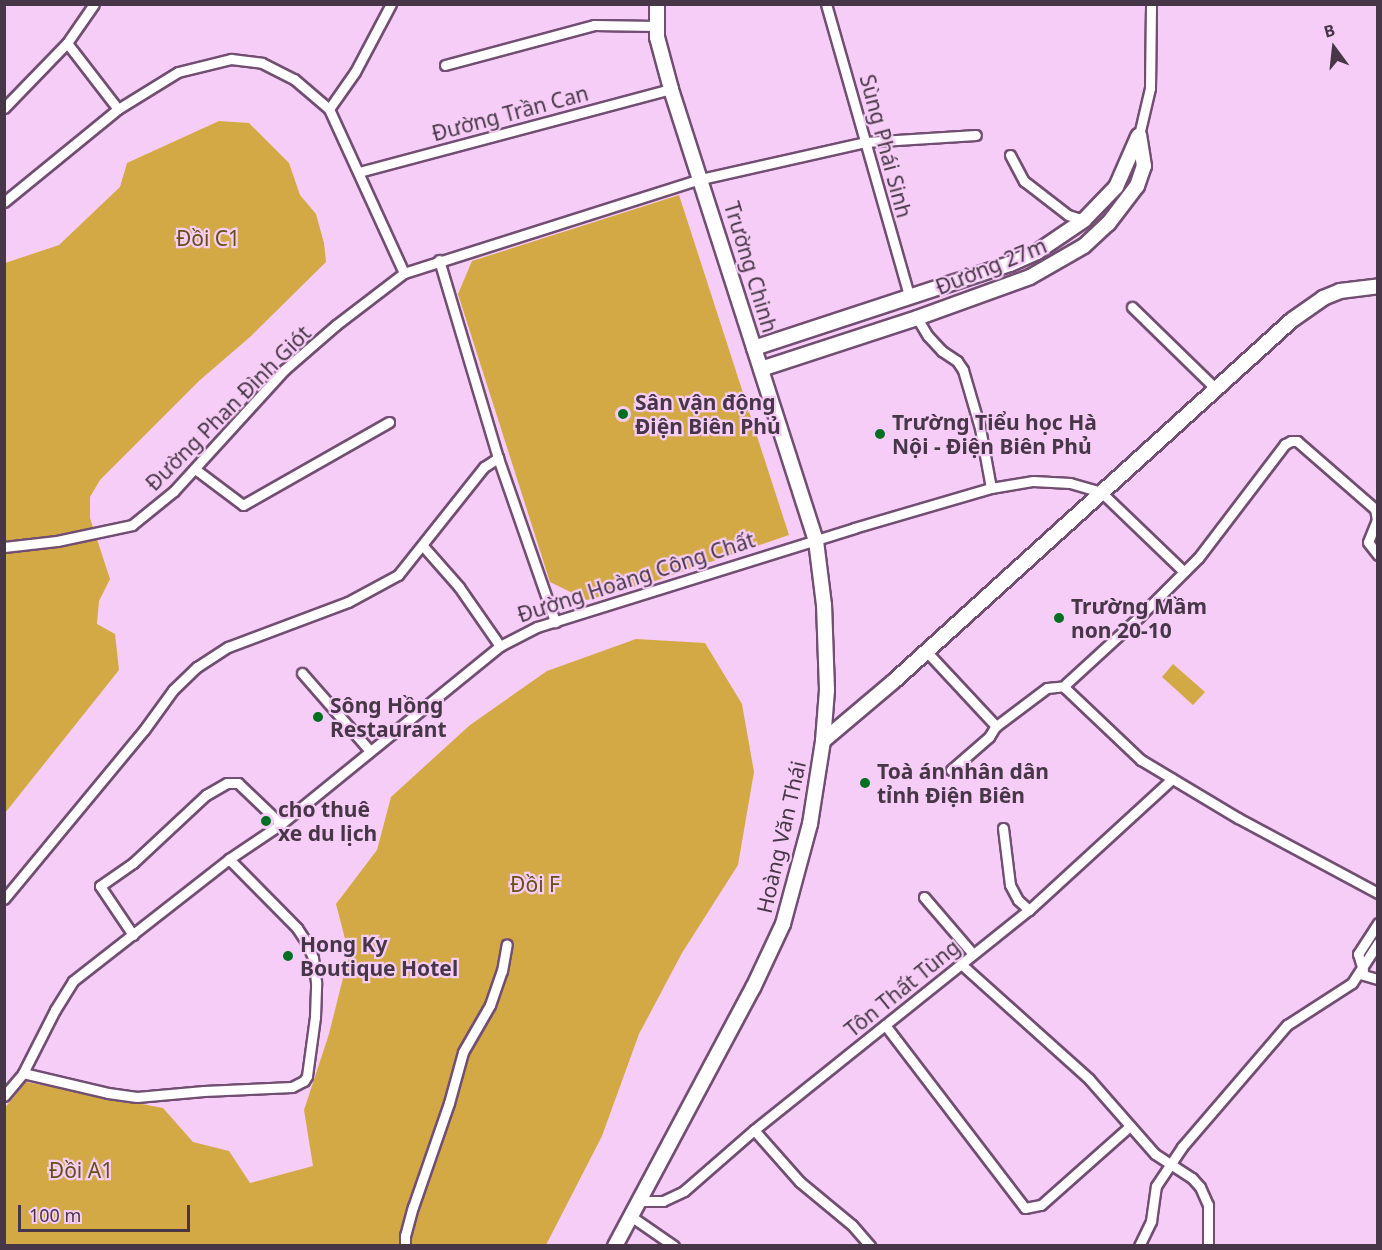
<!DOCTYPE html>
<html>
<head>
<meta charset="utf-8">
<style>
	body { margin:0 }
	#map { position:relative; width:1382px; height:1250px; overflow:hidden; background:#f6cdf6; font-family:"Noto Sans",sans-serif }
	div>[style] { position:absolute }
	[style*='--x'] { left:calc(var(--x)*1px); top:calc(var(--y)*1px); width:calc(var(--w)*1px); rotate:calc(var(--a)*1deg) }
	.green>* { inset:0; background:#d3a945 }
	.roads { filter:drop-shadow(2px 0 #714e72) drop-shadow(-2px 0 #714e72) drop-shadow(0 2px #714e72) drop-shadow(0 -2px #714e72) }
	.street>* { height:9px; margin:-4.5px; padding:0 4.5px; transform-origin:4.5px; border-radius:4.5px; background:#fff }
	.secondary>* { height:14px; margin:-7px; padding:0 7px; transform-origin:7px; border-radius:7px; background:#fff }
	.dots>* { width:16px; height:16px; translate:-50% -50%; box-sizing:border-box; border:3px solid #f6cdf6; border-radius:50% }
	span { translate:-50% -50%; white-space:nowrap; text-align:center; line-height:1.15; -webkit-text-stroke:4.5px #f6cdf6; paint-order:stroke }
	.street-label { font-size:21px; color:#473647 }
	.park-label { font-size:21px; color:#664f16 }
	.poi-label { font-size:21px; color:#473647; font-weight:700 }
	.left { translate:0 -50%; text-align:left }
	.frame { position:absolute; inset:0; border:6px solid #473647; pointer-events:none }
	.north { position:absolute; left:1304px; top:18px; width:60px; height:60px; -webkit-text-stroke:4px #f6cdf6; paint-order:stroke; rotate:345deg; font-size:16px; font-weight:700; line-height:24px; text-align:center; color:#473647 }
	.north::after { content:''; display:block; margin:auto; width:21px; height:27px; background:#473647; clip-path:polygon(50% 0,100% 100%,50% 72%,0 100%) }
	.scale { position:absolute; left:18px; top:1205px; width:172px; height:27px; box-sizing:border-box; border:3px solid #473647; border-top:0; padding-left:8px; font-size:18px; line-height:21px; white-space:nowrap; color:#473647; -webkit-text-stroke:4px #f6cdf6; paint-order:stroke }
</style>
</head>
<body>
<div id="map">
	<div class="green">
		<i style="clip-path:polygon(219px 121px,249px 123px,289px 163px,300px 195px,316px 214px,324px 243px,326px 262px,250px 337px,200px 380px,100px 480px,90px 497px,90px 518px,110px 579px,99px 601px,97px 624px,115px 634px,119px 670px,5px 813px,5px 263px,59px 245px,120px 187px,127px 163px)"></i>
		<i style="clip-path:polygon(679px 195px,789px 535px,652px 582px,587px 600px,550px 582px,458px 294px,472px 261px)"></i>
		<i style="clip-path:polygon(636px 639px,705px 643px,742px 704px,754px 772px,738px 865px,682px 953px,639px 1034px,602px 1136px,546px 1245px,5px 1245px,4px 1109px,26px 1082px,163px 1108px,193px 1142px,229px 1151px,250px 1183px,313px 1166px,304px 1110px,329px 1034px,349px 954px,336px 904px,377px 850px,391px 797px,470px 725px,547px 671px)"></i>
		<i style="clip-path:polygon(1173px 664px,1205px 692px,1193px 705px,1162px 677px)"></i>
	</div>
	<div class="roads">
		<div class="street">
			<i style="--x:826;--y:4;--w:306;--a:74.1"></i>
			<i style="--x:67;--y:43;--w:83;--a:52.3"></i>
			<i style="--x:445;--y:65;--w:154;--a:-15"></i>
			<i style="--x:594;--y:25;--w:62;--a:0.9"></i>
			<i style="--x:4;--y:108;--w:91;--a:-45.9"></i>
			<i style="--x:67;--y:43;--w:47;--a:-55.3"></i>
			<i style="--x:329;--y:109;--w:45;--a:-54.9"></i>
			<i style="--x:355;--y:72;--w:77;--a:-62.1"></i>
			<i style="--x:1139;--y:135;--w:48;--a:-76.8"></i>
			<i style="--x:1150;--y:88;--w:84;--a:-89.3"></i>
			<i style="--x:1010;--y:155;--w:30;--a:62"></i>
			<i style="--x:1024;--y:181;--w:56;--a:37.7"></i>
			<i style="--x:1068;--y:215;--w:17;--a:17"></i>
			<i style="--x:359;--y:172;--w:323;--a:-14.9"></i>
			<i style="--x:4;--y:202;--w:147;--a:-39.2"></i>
			<i style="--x:118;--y:109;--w:70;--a:-31.7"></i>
			<i style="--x:178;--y:72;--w:55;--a:-13.8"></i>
			<i style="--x:231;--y:59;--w:31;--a:7"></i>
			<i style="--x:262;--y:63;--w:36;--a:27"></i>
			<i style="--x:294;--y:79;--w:46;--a:40.6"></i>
			<i style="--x:329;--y:109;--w:180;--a:65.4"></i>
			<i style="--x:439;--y:260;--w:207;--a:73.4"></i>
			<i style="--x:498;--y:458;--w:174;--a:70.8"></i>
			<i style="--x:1132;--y:307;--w:119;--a:44.3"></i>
			<i style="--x:917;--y:318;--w:21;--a:59"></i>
			<i style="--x:928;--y:336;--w:21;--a:47"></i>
			<i style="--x:942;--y:351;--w:18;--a:34"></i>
			<i style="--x:957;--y:361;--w:11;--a:56"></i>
			<i style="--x:963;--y:370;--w:60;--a:73.7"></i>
			<i style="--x:980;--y:428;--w:61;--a:79.6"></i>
			<i style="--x:195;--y:469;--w:60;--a:36.9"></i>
			<i style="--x:243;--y:505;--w:168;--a:-29.6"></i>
			<i style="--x:423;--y:546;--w:55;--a:48.7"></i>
			<i style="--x:459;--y:587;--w:72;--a:55.2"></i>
			<i style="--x:4;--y:547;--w:53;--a:-6.5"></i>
			<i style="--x:57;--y:541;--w:77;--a:-12"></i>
			<i style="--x:132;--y:525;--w:54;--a:-39"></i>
			<i style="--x:174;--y:491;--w:164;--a:-47.7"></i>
			<i style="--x:284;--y:370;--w:69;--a:-40.9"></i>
			<i style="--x:336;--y:325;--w:86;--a:-37.4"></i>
			<i style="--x:404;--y:273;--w:312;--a:-17.6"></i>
			<i style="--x:701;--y:179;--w:168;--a:-12.7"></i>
			<i style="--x:865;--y:142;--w:111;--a:-3.6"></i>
			<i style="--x:1378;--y:555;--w:16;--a:-128"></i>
			<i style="--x:1368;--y:542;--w:24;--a:-68"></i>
			<i style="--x:1377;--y:520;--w:11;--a:-100"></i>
			<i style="--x:1375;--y:509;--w:103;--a:-138.9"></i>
			<i style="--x:1297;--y:441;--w:6;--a:180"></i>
			<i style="--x:1291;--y:441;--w:7;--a:153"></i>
			<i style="--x:1285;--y:444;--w:143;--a:127.3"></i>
			<i style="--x:1198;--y:558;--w:83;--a:135"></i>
			<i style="--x:1139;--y:617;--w:99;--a:137.5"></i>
			<i style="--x:1066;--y:684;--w:4;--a:104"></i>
			<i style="--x:1065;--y:688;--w:105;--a:43.5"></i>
			<i style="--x:1141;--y:760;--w:113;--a:30.9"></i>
			<i style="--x:1238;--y:818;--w:159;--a:28.2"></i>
			<i style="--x:926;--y:651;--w:103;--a:47"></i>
			<i style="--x:302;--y:673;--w:103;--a:48.9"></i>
			<i style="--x:951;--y:770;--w:50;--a:-41"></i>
			<i style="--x:989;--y:737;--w:12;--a:-59"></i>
			<i style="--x:995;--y:727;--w:65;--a:-36.9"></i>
			<i style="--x:1047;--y:688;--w:18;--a:-6"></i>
			<i style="--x:1003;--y:828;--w:57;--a:83"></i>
			<i style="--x:1010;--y:885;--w:17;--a:62"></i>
			<i style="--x:1018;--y:900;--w:15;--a:42"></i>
			<i style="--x:924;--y:897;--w:75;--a:49.3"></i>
			<i style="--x:4;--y:899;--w:219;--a:-50.4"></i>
			<i style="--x:144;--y:730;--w:49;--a:-54.1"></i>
			<i style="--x:173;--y:690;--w:33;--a:-44"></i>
			<i style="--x:197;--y:667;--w:37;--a:-33"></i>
			<i style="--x:228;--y:647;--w:128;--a:-20.6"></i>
			<i style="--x:348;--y:602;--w:57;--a:-28.4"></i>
			<i style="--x:398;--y:575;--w:138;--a:-51.5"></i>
			<i style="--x:484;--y:467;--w:17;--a:-33"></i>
			<i style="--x:133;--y:935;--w:59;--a:-124"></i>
			<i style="--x:100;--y:886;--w:40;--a:-34.9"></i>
			<i style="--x:133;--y:863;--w:100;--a:-43"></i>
			<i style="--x:206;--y:795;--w:24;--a:-30"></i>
			<i style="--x:227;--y:783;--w:11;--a:0"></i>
			<i style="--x:238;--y:783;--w:59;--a:43.6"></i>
			<i style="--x:961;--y:964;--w:172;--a:41.9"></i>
			<i style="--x:1089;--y:1079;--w:100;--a:48.7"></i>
			<i style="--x:1155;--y:1154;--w:44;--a:33"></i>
			<i style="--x:1192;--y:1178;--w:12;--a:48"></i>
			<i style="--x:1200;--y:1187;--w:20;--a:66"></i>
			<i style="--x:1208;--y:1205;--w:41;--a:90"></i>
			<i style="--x:1363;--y:970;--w:17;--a:-107"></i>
			<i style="--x:1358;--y:954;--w:37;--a:-57"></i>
			<i style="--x:1360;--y:974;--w:19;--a:16"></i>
			<i style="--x:885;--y:1025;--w:230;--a:52.6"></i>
			<i style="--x:1025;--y:1208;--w:16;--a:-11"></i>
			<i style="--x:1041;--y:1205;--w:119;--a:-41.6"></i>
			<i style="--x:23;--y:1073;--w:87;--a:13.2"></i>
			<i style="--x:108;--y:1093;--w:29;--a:8"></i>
			<i style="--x:137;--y:1097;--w:67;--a:-5.1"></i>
			<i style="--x:204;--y:1091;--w:88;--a:-2.6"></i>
			<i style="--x:292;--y:1087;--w:13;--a:-27"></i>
			<i style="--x:304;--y:1081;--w:6;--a:-59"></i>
			<i style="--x:307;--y:1076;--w:60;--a:-82.3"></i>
			<i style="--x:315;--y:1017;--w:35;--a:-88"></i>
			<i style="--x:316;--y:982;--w:24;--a:-97"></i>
			<i style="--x:313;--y:958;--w:16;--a:-112"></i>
			<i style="--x:307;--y:943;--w:18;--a:-124"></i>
			<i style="--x:297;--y:928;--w:97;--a:-134.6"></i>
			<i style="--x:4;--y:1096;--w:30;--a:-50"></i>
			<i style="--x:23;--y:1073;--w:71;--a:-63.1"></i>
			<i style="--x:55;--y:1010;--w:34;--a:-58"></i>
			<i style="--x:73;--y:981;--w:198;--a:-38"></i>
			<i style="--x:229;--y:859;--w:63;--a:-33.9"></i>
			<i style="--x:281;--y:824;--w:282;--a:-39.1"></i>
			<i style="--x:500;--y:646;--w:42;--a:-27.2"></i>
			<i style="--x:537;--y:627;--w:332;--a:-17.3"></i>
			<i style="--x:854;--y:528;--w:143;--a:-16.3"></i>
			<i style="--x:991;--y:488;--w:43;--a:-9.5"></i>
			<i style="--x:1033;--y:481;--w:37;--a:3"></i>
			<i style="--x:1070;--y:483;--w:32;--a:16"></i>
			<i style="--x:1101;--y:492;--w:115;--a:43.9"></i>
			<i style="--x:754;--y:1130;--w:69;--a:48.5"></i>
			<i style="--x:800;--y:1182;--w:67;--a:39.6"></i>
			<i style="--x:852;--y:1225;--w:28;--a:49"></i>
			<i style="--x:640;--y:1201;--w:23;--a:0"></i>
			<i style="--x:663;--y:1201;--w:23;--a:-25"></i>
			<i style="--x:684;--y:1191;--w:93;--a:-41.1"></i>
			<i style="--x:754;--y:1130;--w:352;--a:-38.7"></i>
			<i style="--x:1029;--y:910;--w:194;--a:-42.5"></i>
			<i style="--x:632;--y:1217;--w:51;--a:34.6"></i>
			<i style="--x:405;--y:1246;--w:10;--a:-90"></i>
			<i style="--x:405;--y:1236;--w:30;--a:-75"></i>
			<i style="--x:413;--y:1207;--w:110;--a:-70.9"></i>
			<i style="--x:449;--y:1103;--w:53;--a:-74.6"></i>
			<i style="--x:463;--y:1052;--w:54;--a:-60.1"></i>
			<i style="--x:490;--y:1005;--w:36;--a:-71"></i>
			<i style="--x:502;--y:971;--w:27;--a:-80"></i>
			<i style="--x:1139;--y:1246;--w:28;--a:-64"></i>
			<i style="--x:1151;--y:1221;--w:35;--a:-82"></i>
			<i style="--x:1156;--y:1186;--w:47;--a:-56.3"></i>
			<i style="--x:1182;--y:1147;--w:161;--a:-49.3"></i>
			<i style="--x:1287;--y:1025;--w:77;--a:-32.9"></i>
			<i style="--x:1352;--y:983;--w:48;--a:-57"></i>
		</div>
		<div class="secondary">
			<i style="--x:754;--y:348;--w:269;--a:-18.2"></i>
			<i style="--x:1010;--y:264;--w:30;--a:-24"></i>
			<i style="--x:1037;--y:252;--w:57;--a:-34.2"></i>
			<i style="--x:1084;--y:220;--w:46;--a:-45.9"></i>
			<i style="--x:1116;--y:187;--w:55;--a:-66.3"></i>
			<i style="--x:761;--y:369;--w:164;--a:-18.1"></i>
			<i style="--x:917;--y:318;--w:120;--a:-19.9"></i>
			<i style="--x:1030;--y:277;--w:62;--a:-29.9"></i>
			<i style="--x:1084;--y:246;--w:33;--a:-43"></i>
			<i style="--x:1108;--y:224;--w:48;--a:-52.7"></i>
			<i style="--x:1137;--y:186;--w:21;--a:-71"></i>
			<i style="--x:1144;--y:166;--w:31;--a:-99"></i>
			<i style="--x:823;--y:741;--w:93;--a:-40.2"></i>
			<i style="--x:894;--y:681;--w:537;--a:-42.21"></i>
			<i style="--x:1292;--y:320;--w:38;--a:-35"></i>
			<i style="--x:1323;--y:298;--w:18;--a:-22"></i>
			<i style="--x:1340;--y:291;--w:38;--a:-7"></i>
			<i style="--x:615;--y:1246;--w:293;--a:-61.9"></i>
			<i style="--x:753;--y:988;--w:71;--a:-64.9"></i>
			<i style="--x:783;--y:924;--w:104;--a:-74.9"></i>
			<i style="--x:810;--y:824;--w:84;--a:-81.1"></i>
			<i style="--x:823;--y:741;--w:51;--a:-85.5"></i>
			<i style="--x:827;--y:690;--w:85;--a:-92"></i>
			<i style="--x:824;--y:605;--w:64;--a:-97.1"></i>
			<i style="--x:816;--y:541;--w:475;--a:-107.8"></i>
			<i style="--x:671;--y:89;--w:54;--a:-105.1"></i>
			<i style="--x:657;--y:37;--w:33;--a:-90"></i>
		</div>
	</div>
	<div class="dots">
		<i style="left:623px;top:414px;background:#006f21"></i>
		<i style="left:880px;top:434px;background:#006f21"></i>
		<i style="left:1059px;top:618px;background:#006f21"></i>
		<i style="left:318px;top:717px;background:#006f21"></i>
		<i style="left:865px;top:783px;background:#006f21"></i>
		<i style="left:266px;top:821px;background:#006f21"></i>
		<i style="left:288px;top:956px;background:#006f21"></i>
	</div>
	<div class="street-label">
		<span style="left:510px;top:113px;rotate:-15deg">Đường Trần Can</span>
		<span style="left:886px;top:146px;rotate:75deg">Sùng Phái Sinh</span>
		<span style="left:991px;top:266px;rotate:-22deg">Đường 27m</span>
		<span style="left:751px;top:267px;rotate:73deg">Trường Chinh</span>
		<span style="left:228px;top:408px;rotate:-45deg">Đường Phan Đình Giót</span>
		<span style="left:636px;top:577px;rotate:-18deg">Đường Hoàng Công Chất</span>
		<span style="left:781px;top:837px;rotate:-77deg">Hoàng Văn Thái</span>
		<span style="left:902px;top:988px;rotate:-39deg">Tôn Thất Tùng</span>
	</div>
	<div class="park-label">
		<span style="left:208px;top:238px">Đồi C1</span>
		<span style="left:535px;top:884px">Đồi F</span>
		<span style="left:81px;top:1170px">Đồi A1</span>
	</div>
	<div class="poi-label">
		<span class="left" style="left:635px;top:414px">Sân vận động<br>Điện Biên Phủ</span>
		<span class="left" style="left:892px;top:434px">Trường Tiểu học Hà<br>Nội - Điện Biên Phủ</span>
		<span class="left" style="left:1071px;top:618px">Trường Mầm<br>non 20-10</span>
		<span class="left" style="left:330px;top:717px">Sông Hồng<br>Restaurant</span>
		<span class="left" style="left:877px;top:783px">Toà án nhân dân<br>tỉnh Điện Biên</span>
		<span class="left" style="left:278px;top:821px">cho thuê<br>xe du lịch</span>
		<span class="left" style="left:300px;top:956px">Hong Ky<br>Boutique Hotel</span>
	</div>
	<div class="frame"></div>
	<div class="north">B</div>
	<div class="scale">100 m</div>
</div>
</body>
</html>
